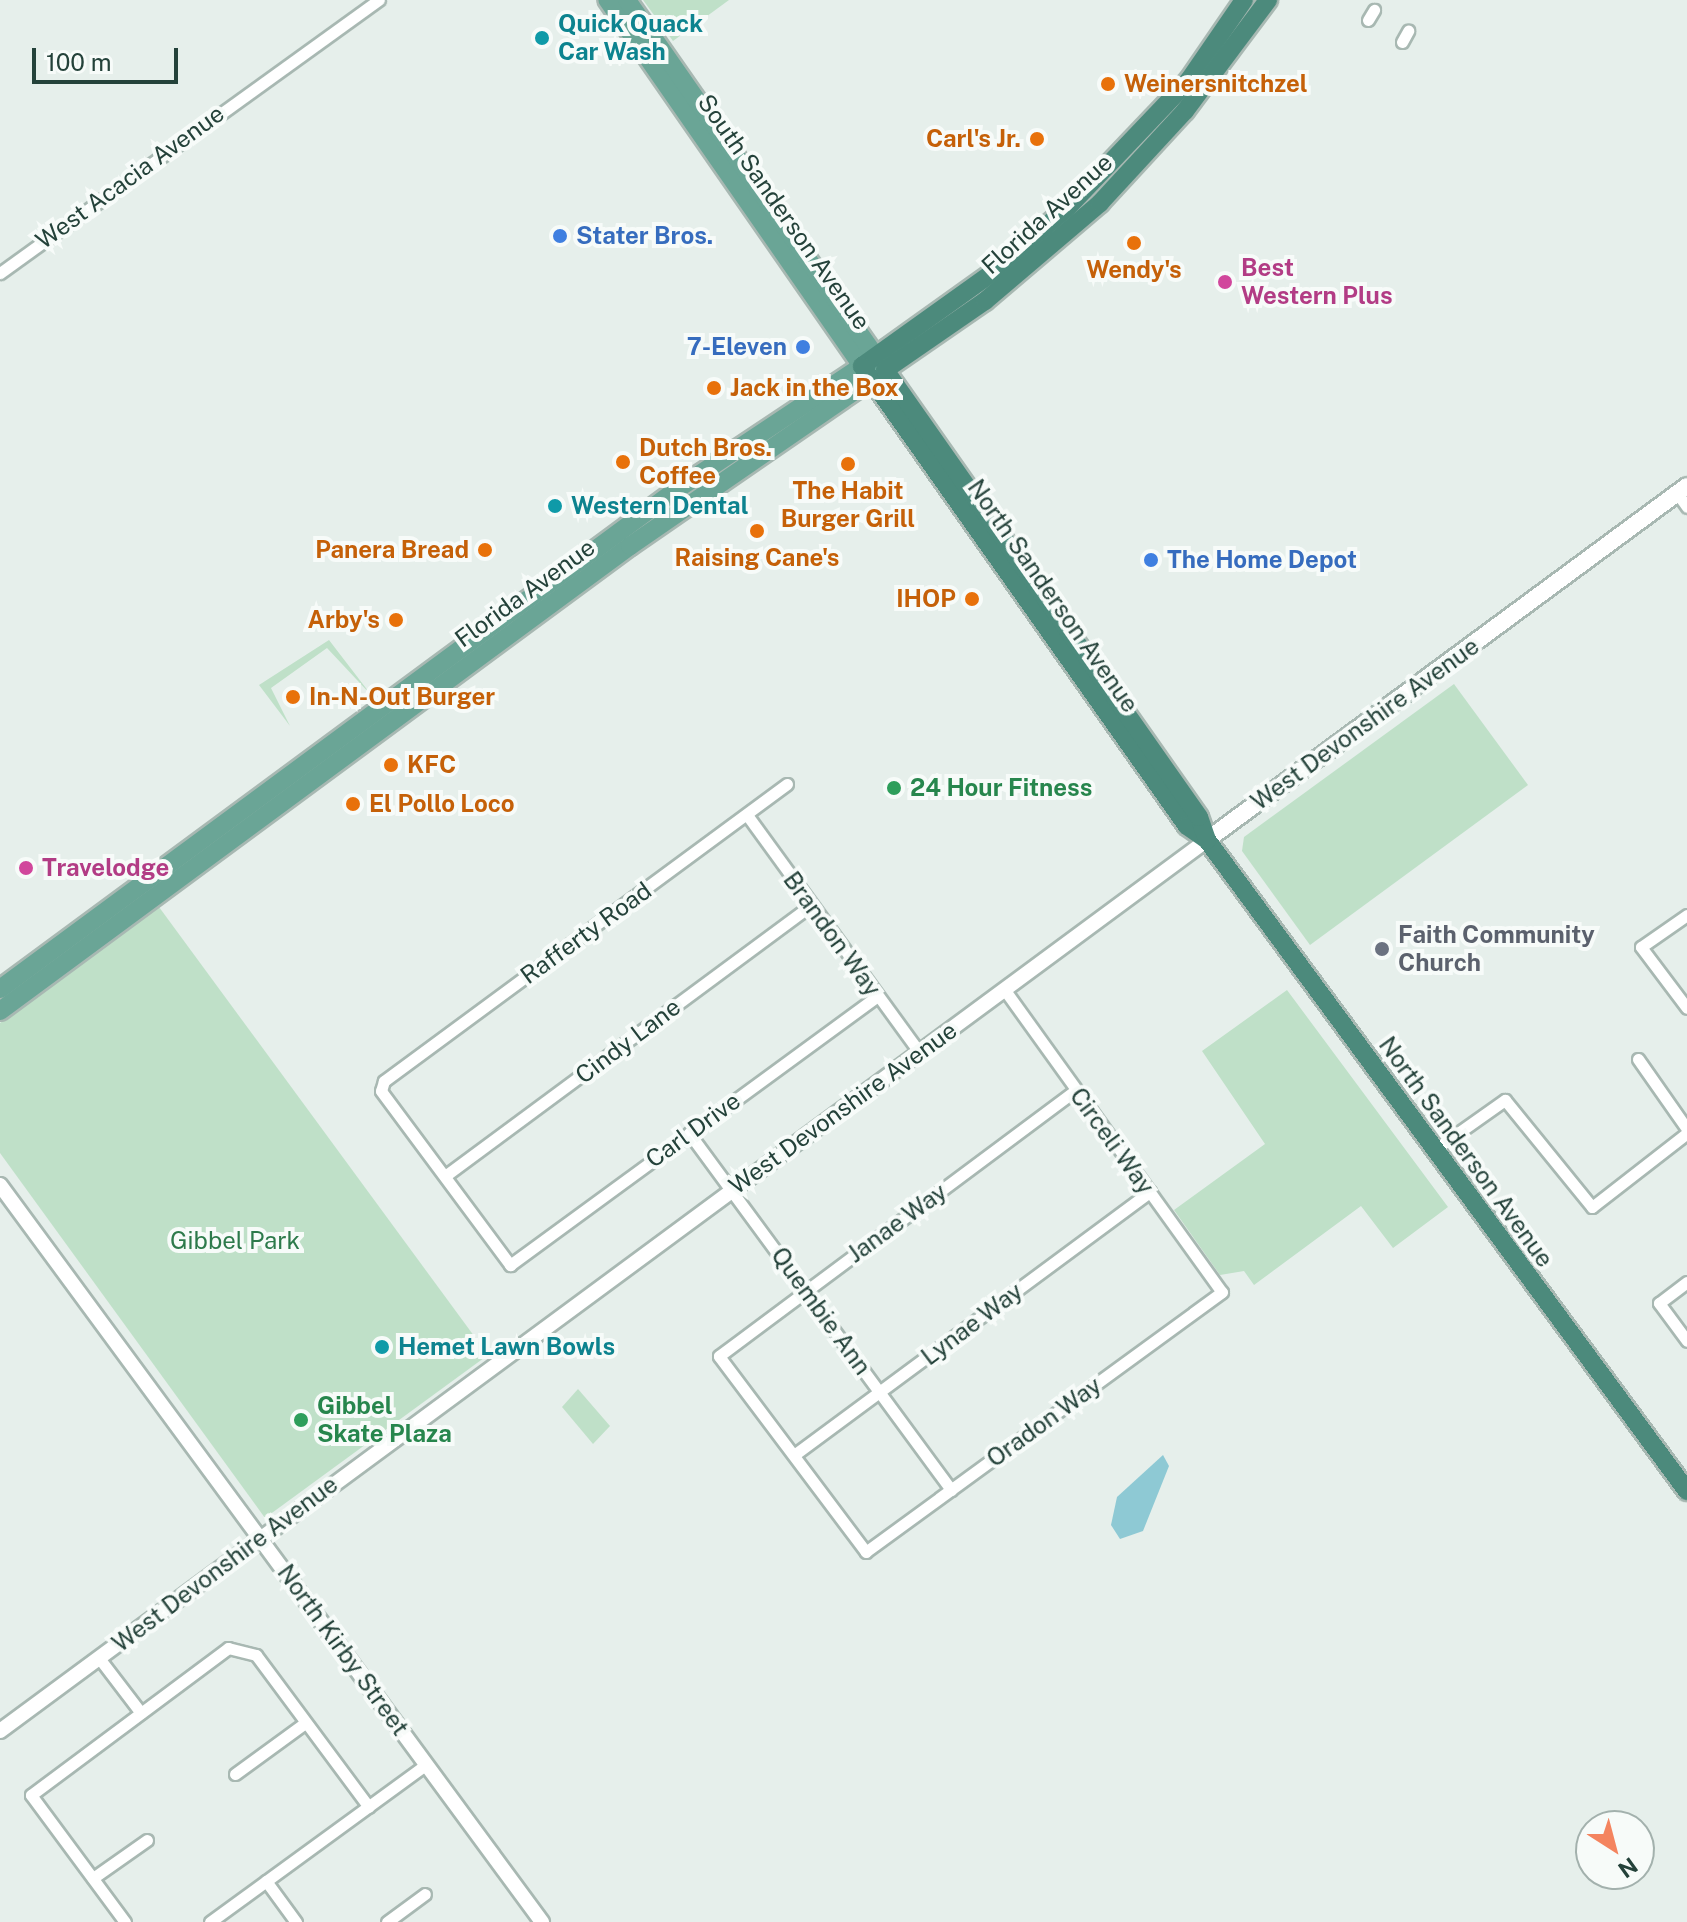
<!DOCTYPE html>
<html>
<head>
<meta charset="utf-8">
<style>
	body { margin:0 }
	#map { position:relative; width:1687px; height:1922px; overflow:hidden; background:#e6efeb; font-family:"Public Sans",sans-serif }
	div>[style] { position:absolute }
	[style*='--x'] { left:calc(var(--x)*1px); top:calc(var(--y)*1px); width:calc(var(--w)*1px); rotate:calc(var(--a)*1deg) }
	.green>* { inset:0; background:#bfe0c8 }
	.water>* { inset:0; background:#8ec9d4 }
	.roads { filter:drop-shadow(2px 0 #a8b8b2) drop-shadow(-2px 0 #a8b8b2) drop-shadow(0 2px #a8b8b2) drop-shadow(0 -2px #a8b8b2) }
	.minor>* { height:11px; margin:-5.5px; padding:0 5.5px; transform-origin:5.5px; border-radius:5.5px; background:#fff }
	.tertiary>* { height:14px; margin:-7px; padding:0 7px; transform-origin:7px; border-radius:7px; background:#fff }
	.secondary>* { height:16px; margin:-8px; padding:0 8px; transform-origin:8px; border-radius:8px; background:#fff }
	.primary>* { height:18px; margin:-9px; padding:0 9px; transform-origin:9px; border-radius:9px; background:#6aa596 }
	.trunk>* { height:18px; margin:-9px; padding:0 9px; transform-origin:9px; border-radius:9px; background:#4c8a7c }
	.dots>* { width:22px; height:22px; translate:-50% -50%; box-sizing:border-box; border:4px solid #f7fbf9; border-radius:50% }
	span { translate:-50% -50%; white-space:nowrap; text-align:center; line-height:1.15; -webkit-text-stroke:8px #f7fbf9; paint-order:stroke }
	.culture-label { font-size:24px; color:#0d838f; font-weight:700 }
	.left { translate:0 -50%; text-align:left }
	.food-label { font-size:24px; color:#c56008; font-weight:700 }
	.right { translate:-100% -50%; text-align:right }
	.street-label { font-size:24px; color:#24423a }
	.shop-label { font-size:24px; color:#366cbe; font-weight:700 }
	.hotel-label { font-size:24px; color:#b23c85; font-weight:700 }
	.leisure-label { font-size:24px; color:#27864d; font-weight:700 }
	.worship-label { font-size:24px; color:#5b616d; font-weight:700 }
	.park-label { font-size:24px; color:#2d7a4b }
	.north { position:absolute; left:1575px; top:1810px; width:80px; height:80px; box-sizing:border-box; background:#f7fbf9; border:2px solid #a3b1ad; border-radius:50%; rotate:144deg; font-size:22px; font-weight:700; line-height:32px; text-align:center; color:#24423a }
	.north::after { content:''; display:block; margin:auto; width:28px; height:36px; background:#f4845f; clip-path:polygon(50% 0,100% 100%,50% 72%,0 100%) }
	.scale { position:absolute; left:32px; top:48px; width:146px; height:36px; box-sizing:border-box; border:4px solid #24423a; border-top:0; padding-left:10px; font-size:24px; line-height:28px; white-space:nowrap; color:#24423a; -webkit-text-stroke:6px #f7fbf9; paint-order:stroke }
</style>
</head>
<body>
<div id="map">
	<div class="green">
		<i style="clip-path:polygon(643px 0,729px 0,673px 41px)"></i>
		<i style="clip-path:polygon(329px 640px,372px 696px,327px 648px,271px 688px,290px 726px,259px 685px)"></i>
		<i style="clip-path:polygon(1454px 684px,1528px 785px,1310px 945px,1242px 851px,1244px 837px)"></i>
		<i style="clip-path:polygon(159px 907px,488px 1355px,265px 1518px,0 1153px,0 1023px)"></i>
		<i style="clip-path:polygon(1287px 990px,1448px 1207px,1393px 1248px,1361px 1206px,1254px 1285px,1244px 1271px,1220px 1275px,1174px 1210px,1265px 1144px,1202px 1051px)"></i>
		<i style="clip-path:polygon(578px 1389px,610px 1426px,593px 1444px,562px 1407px)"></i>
	</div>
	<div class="water">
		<i style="clip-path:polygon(1163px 1455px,1169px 1466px,1143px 1531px,1120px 1539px,1111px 1525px,1117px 1497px)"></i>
	</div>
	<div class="roads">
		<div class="minor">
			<i style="--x:1368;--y:20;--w:12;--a:-59"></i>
			<i style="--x:1402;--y:42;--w:13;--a:-61"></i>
			<i style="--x:0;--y:273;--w:467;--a:-35.8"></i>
			<i style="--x:1677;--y:493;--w:17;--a:54"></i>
			<i style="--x:787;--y:784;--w:501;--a:143.61"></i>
			<i style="--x:384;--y:1081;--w:10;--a:107"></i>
			<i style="--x:381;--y:1091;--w:217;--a:53.4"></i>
			<i style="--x:510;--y:1265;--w:455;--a:-36.2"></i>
			<i style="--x:747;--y:815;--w:293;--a:54"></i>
			<i style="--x:1687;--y:915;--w:56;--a:145.2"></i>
			<i style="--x:1641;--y:947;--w:76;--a:53"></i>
			<i style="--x:1004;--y:989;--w:373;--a:54.3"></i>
			<i style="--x:1222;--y:1292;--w:441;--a:143.9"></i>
			<i style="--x:866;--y:1552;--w:245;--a:-126.9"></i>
			<i style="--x:719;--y:1356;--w:444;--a:-36.7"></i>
			<i style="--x:1638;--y:1059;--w:85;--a:55"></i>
			<i style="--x:689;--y:1133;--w:443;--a:53.7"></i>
			<i style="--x:1434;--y:1150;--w:87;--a:-35.2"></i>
			<i style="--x:1505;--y:1100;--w:138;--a:50.9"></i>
			<i style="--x:1592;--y:1207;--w:120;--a:-37.9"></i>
			<i style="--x:445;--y:1176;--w:455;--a:-36.5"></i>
			<i style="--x:1687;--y:1282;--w:35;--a:143"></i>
			<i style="--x:1659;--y:1303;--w:47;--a:53.6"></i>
			<i style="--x:794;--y:1455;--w:443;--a:-36.5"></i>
			<i style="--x:99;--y:1658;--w:69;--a:52.6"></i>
			<i style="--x:235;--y:1774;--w:87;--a:-36.1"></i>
			<i style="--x:93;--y:1878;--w:66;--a:-35.1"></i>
			<i style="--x:266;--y:1881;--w:51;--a:53.8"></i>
			<i style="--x:125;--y:1922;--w:158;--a:-126.5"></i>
			<i style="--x:31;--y:1795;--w:246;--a:-36.7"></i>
			<i style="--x:228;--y:1648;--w:29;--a:14"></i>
			<i style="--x:256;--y:1655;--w:189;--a:53.4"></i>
			<i style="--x:210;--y:1922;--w:268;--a:-36.1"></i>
			<i style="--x:387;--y:1922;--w:47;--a:-36.4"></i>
		</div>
		<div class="tertiary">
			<i style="--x:0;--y:1185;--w:915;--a:53.67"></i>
			<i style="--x:0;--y:1731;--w:1500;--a:-36.43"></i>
		</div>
		<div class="secondary">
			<i style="--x:1207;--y:840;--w:596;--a:-36.41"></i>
		</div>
		<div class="primary">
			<i style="--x:0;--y:989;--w:840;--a:-36.43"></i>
			<i style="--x:676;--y:490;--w:224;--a:-33.7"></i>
			<i style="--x:862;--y:366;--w:446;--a:-124.8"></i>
			<i style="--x:0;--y:1011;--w:783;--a:-36.43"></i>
			<i style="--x:630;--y:546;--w:310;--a:-34.6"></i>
			<i style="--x:885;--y:370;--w:451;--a:-124.9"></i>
		</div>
		<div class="trunk">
			<i style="--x:1244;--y:0;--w:97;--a:124.5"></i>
			<i style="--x:1189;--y:80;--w:178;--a:133.6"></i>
			<i style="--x:1066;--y:209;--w:98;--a:139.1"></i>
			<i style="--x:992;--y:273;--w:160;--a:144.4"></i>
			<i style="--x:862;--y:366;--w:563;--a:54.76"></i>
			<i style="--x:1187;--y:826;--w:24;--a:35"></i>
			<i style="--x:1207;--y:840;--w:809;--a:53.6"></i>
			<i style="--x:1207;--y:840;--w:24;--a:-109"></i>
			<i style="--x:1199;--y:817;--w:546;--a:-125.09"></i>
			<i style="--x:885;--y:370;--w:121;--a:-34.6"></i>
			<i style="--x:985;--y:301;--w:151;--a:-40.4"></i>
			<i style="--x:1100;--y:203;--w:125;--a:-47.3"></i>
			<i style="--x:1185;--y:111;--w:139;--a:-53.2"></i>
		</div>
	</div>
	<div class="dots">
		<i style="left:542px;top:38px;background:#0f9aa8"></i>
		<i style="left:1108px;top:84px;background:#e8710a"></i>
		<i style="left:1037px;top:139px;background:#e8710a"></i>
		<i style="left:560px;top:236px;background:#3f7fe0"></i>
		<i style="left:1134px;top:243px;background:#e8710a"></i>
		<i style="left:1225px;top:282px;background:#d1479c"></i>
		<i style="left:803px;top:347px;background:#3f7fe0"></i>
		<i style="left:714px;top:388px;background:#e8710a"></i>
		<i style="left:623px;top:462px;background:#e8710a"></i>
		<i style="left:848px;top:464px;background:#e8710a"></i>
		<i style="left:555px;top:506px;background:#0f9aa8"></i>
		<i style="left:757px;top:531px;background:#e8710a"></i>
		<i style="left:485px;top:550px;background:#e8710a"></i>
		<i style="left:1151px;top:560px;background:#3f7fe0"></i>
		<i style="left:972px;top:599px;background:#e8710a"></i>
		<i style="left:396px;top:620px;background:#e8710a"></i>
		<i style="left:293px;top:697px;background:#e8710a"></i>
		<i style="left:391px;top:765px;background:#e8710a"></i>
		<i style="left:894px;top:788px;background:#2e9e5b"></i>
		<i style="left:353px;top:804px;background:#e8710a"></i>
		<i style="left:26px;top:868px;background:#d1479c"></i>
		<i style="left:1382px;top:949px;background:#6b7280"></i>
		<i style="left:382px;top:1347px;background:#0f9aa8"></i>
		<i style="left:301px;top:1420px;background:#2e9e5b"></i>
	</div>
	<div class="culture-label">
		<span class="left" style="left:558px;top:38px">Quick Quack<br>Car Wash</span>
		<span class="left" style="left:571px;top:506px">Western Dental</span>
		<span class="left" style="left:398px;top:1347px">Hemet Lawn Bowls</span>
	</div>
	<div class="food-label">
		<span class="left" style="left:1124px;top:84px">Weinersnitchzel</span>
		<span class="right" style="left:1021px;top:139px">Carl's Jr.</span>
		<span style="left:1134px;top:270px">Wendy's</span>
		<span class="left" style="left:730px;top:388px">Jack in the Box</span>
		<span class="left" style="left:639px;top:462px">Dutch Bros.<br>Coffee</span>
		<span style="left:848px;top:505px">The Habit<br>Burger Grill</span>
		<span class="right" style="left:469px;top:550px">Panera Bread</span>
		<span style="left:757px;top:558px">Raising Cane's</span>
		<span class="right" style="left:956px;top:599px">IHOP</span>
		<span class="right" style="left:380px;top:620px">Arby's</span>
		<span class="left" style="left:309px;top:697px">In-N-Out Burger</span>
		<span class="left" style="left:407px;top:765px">KFC</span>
		<span class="left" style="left:369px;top:804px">El Pollo Loco</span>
	</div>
	<div class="street-label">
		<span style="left:130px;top:177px;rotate:-36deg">West Acacia Avenue</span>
		<span style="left:784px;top:212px;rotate:55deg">South Sanderson Avenue</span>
		<span style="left:1047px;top:214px;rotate:-42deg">Florida Avenue</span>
		<span style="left:525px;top:593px;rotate:-36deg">Florida Avenue</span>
		<span style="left:1053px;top:596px;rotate:55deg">North Sanderson Avenue</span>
		<span style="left:1365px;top:724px;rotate:-36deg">West Devonshire Avenue</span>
		<span style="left:586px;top:933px;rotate:-36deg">Rafferty Road</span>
		<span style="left:832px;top:934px;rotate:54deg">Brandon Way</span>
		<span style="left:628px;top:1041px;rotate:-37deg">Cindy Lane</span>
		<span style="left:843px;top:1108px;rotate:-36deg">West Devonshire Avenue</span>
		<span style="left:693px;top:1130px;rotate:-36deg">Carl Drive</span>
		<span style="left:1112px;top:1141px;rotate:54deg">Circeli Way</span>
		<span style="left:1466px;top:1152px;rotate:54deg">North Sanderson Avenue</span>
		<span style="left:897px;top:1223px;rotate:-36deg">Janae Way</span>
		<span style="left:821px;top:1311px;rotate:54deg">Quembie Ann</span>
		<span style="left:972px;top:1324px;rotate:-37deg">Lynae Way</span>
		<span style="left:1044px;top:1422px;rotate:-36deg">Oradon Way</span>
		<span style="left:225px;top:1564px;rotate:-37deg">West Devonshire Avenue</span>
		<span style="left:343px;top:1650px;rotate:54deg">North Kirby Street</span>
	</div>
	<div class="shop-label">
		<span class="left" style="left:576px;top:236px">Stater Bros.</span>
		<span class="right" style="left:787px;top:347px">7-Eleven</span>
		<span class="left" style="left:1167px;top:560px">The Home Depot</span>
	</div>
	<div class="hotel-label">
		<span class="left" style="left:1241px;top:282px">Best<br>Western Plus</span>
		<span class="left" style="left:42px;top:868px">Travelodge</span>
	</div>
	<div class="leisure-label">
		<span class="left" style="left:910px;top:788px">24 Hour Fitness</span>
		<span class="left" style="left:317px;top:1420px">Gibbel<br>Skate Plaza</span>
	</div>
	<div class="worship-label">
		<span class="left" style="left:1398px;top:949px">Faith Community<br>Church</span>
	</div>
	<div class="park-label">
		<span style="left:235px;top:1241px">Gibbel Park</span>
	</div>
	<div class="north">N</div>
	<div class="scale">100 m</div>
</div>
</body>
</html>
